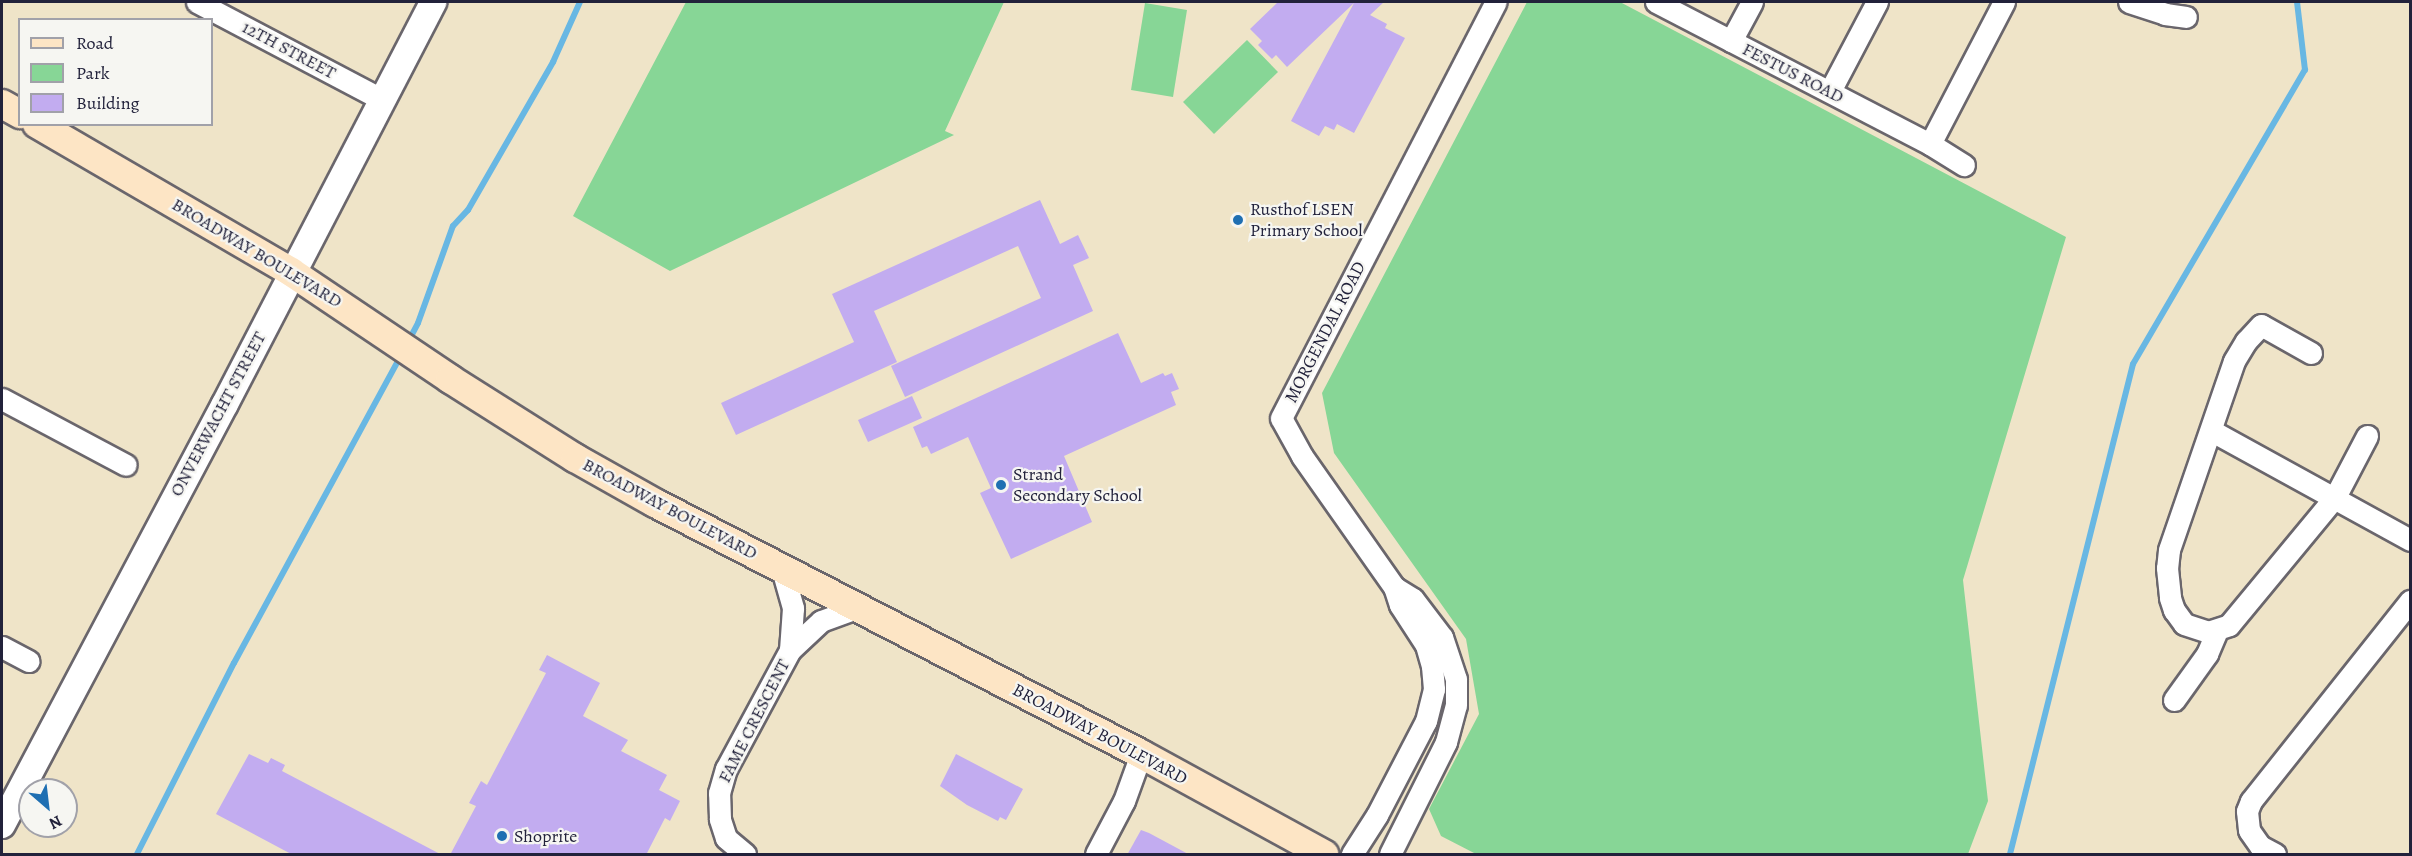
<!DOCTYPE html>
<html>
<head>
<meta charset="utf-8">
<style>
	body { margin:0 }
	#map { position:relative; width:2412px; height:856px; overflow:hidden; background:#efe4c8; font-family:Alegreya,serif }
	div>[style] { position:absolute }
	[style*='--x'] { left:calc(var(--x)*1px); top:calc(var(--y)*1px); width:calc(var(--w)*1px); rotate:calc(var(--a)*1deg) }
	.green>* { inset:0; background:#87d696 }
	.stream>* { height:6px; margin:-3px; padding:0 3px; transform-origin:3px; border-radius:3px; background:#68b7e3 }
	.building>* { inset:0; background:#c2acf0 }
	.roads { filter:drop-shadow(2px 0 #6a666c) drop-shadow(-2px 0 #6a666c) drop-shadow(0 2px #6a666c) drop-shadow(0 -2px #6a666c) }
	.minor>* { height:21px; margin:-10.5px; padding:0 10.5px; transform-origin:10.5px; border-radius:10.5px; background:#fff }
	.tertiary>* { height:26px; margin:-13px; padding:0 13px; transform-origin:13px; border-radius:13px; background:#fff }
	.secondary>* { height:28px; margin:-14px; padding:0 14px; transform-origin:14px; border-radius:14px; background:#fde5c5 }
	.dots>* { width:16px; height:16px; translate:-50% -50%; box-sizing:border-box; border:3px solid #f6f6f2; border-radius:50% }
	span { translate:-50% -50%; white-space:nowrap; text-align:center; line-height:1.15; -webkit-text-stroke:4.5px #f6f6f2; paint-order:stroke }
	.street-label { font-size:18px; color:#22223b }
	.poi-label { font-size:18px; color:#22223b }
	.left { translate:0 -50%; text-align:left }
	.frame { position:absolute; inset:0; border:3px solid #22223b; pointer-events:none }
	.legend { position:absolute; left:18px; top:18px; width:195px; height:108px; box-sizing:border-box; background:#f6f6f2; border:2px solid #a1a1a9; margin:0; padding:8px 10px; list-style:none; font-size:18px; color:#22223b }
	.legend li { display:flex; align-items:center; gap:12px; height:30px }
	.legend b { width:30px; border:2px solid #a1a1a9 }
	.north { position:absolute; left:18px; top:778px; width:60px; height:60px; box-sizing:border-box; background:#f6f6f2; border:2px solid #a1a1a9; border-radius:50%; rotate:152deg; font-size:16px; font-weight:700; line-height:24px; text-align:center; color:#22223b }
	.north::after { content:''; display:block; margin:auto; width:21px; height:27px; background:#1f6fb2; clip-path:polygon(50% 0,100% 100%,50% 72%,0 100%) }
</style>
</head>
<body>
<div id="map">
	<div class="green">
		<i style="clip-path:polygon(686px 2px,1004px 2px,945px 131px,954px 135px,670px 271px,573px 216px)"></i>
		<i style="clip-path:polygon(1527px 2px,1620px 2px,2066px 237px,1963px 580px,1988px 801px,1968px 854px,1476px 854px,1441px 836px,1429px 809px,1479px 714px,1466px 639px,1334px 453px,1322px 393px)"></i>
		<i style="clip-path:polygon(1145px 3px,1187px 10px,1173px 97px,1131px 90px)"></i>
		<i style="clip-path:polygon(1247px 40px,1278px 72px,1214px 134px,1183px 102px)"></i>
	</div>
	<div class="stream">
		<i style="--x:408;--y:342;--w:21;--a:-62"></i>
		<i style="--x:418;--y:323;--w:103;--a:-70.2"></i>
		<i style="--x:453;--y:226;--w:22;--a:-47"></i>
		<i style="--x:468;--y:210;--w:171;--a:-60.1"></i>
		<i style="--x:553;--y:62;--w:66;--a:-65.8"></i>
		<i style="--x:137;--y:854;--w:214;--a:-63.1"></i>
		<i style="--x:234;--y:663;--w:352;--a:-61.5"></i>
		<i style="--x:2010;--y:854;--w:505;--a:-75.91"></i>
		<i style="--x:2133;--y:364;--w:341;--a:-59.7"></i>
		<i style="--x:2305;--y:70;--w:68;--a:-96.7"></i>
	</div>
	<div class="building">
		<i style="clip-path:polygon(1278px 2px,1384px 2px,1370px 15px,1387px 24px,1385px 28px,1405px 38px,1354px 133px,1337px 124px,1334px 130px,1325px 126px,1319px 136px,1291px 121px,1354px 3px,1287px 67px,1276px 55px,1272px 59px,1258px 45px,1262px 41px,1250px 29px)"></i>
		<i style="clip-path:polygon(1040px 200px,1060px 244px,1078px 235px,1089px 258px,1073px 265px,1093px 311px,905px 397px,891px 366px,1041px 298px,1018px 246px,874px 311px,897px 362px,736px 435px,721px 403px,854px 342px,832px 294px)"></i>
		<i style="clip-path:polygon(1118px 333px,1141px 383px,1163px 373px,1165px 376px,1172px 373px,1179px 389px,1171px 392px,1176px 405px,1064px 456px,1092px 522px,1011px 559px,980px 493px,991px 488px,968px 437px,931px 454px,927px 446px,922px 448px,913px 427px)"></i>
		<i style="clip-path:polygon(912px 396px,922px 418px,868px 442px,858px 420px)"></i>
		<i style="clip-path:polygon(547px 655px,600px 683px,583px 716px,628px 740px,621px 751px,667px 775px,659px 790px,680px 801px,670px 821px,665px 818px,646px 855px,450px 855px,476px 806px,469px 803px,481px 781px,487px 785px,546px 673px,539px 670px)"></i>
		<i style="clip-path:polygon(249px 754px,268px 763px,271px 758px,285px 765px,282px 771px,442px 855px,293px 855px,216px 814px)"></i>
		<i style="clip-path:polygon(956px 754px,1023px 789px,1006px 820px,1000px 817px,998px 821px,967px 805px,940px 786px)"></i>
		<i style="clip-path:polygon(1141px 830px,1149px 833px,1190px 855px,1127px 855px)"></i>
	</div>
	<div class="roads">
		<div class="minor">
			<i style="--x:197;--y:2;--w:208;--a:27.8"></i>
			<i style="--x:1656;--y:2;--w:309;--a:27.4"></i>
			<i style="--x:1930;--y:144;--w:40;--a:32"></i>
			<i style="--x:2129;--y:2;--w:38;--a:18"></i>
			<i style="--x:2165;--y:14;--w:21;--a:8"></i>
			<i style="--x:1731;--y:41;--w:44;--a:-61.7"></i>
			<i style="--x:1830;--y:91;--w:101;--a:-62.2"></i>
			<i style="--x:1930;--y:144;--w:160;--a:-62.5"></i>
			<i style="--x:2311;--y:353;--w:57;--a:-150.8"></i>
			<i style="--x:2261;--y:325;--w:22;--a:133"></i>
			<i style="--x:2246;--y:341;--w:23;--a:121"></i>
			<i style="--x:2234;--y:361;--w:200;--a:109"></i>
			<i style="--x:2169;--y:550;--w:18;--a:96"></i>
			<i style="--x:2167;--y:568;--w:30;--a:84"></i>
			<i style="--x:2170;--y:598;--w:13;--a:72"></i>
			<i style="--x:2174;--y:610;--w:17;--a:54"></i>
			<i style="--x:2184;--y:624;--w:25;--a:18"></i>
			<i style="--x:2208;--y:632;--w:22;--a:-18"></i>
			<i style="--x:2229;--y:625;--w:166;--a:-50.4"></i>
			<i style="--x:2335;--y:497;--w:69;--a:-62.3"></i>
			<i style="--x:2;--y:399;--w:140;--a:28"></i>
			<i style="--x:2212;--y:431;--w:226;--a:28.8"></i>
			<i style="--x:782;--y:569;--w:41;--a:74.2"></i>
			<i style="--x:793;--y:608;--w:42;--a:94.1"></i>
			<i style="--x:2;--y:647;--w:30;--a:28"></i>
			<i style="--x:2174;--y:700;--w:57;--a:-54.3"></i>
			<i style="--x:2207;--y:654;--w:25;--a:-67"></i>
			<i style="--x:745;--y:854;--w:25;--a:-140"></i>
			<i style="--x:726;--y:838;--w:20;--a:-108"></i>
			<i style="--x:720;--y:819;--w:26;--a:-92"></i>
			<i style="--x:719;--y:793;--w:25;--a:-74"></i>
			<i style="--x:726;--y:769;--w:135;--a:-61.7"></i>
			<i style="--x:790;--y:650;--w:42;--a:-43.1"></i>
			<i style="--x:821;--y:621;--w:38;--a:-20"></i>
			<i style="--x:1096;--y:854;--w:60;--a:-62.2"></i>
			<i style="--x:1124;--y:801;--w:50;--a:-70.1"></i>
			<i style="--x:1352;--y:854;--w:46;--a:-57.3"></i>
			<i style="--x:1377;--y:815;--w:106;--a:-62.5"></i>
			<i style="--x:1426;--y:721;--w:33;--a:-76"></i>
			<i style="--x:1434;--y:689;--w:23;--a:-95"></i>
			<i style="--x:1432;--y:666;--w:22;--a:-106"></i>
			<i style="--x:1426;--y:645;--w:48;--a:-123"></i>
			<i style="--x:1400;--y:605;--w:19;--a:-108"></i>
			<i style="--x:1394;--y:587;--w:160;--a:-125.1"></i>
			<i style="--x:1302;--y:456;--w:43;--a:-118.9"></i>
			<i style="--x:1281;--y:418;--w:468;--a:-62.7"></i>
			<i style="--x:1390;--y:854;--w:125;--a:-63.4"></i>
			<i style="--x:1446;--y:742;--w:38;--a:-75"></i>
			<i style="--x:1456;--y:705;--w:26;--a:-90"></i>
			<i style="--x:1456;--y:679;--w:44;--a:-108.4"></i>
			<i style="--x:1442;--y:637;--w:48;--a:-127.3"></i>
			<i style="--x:1413;--y:599;--w:22;--a:-148"></i>
			<i style="--x:2275;--y:854;--w:17;--a:-152"></i>
			<i style="--x:2260;--y:846;--w:19;--a:-125"></i>
			<i style="--x:2249;--y:830;--w:19;--a:-96"></i>
			<i style="--x:2247;--y:811;--w:11;--a:-68"></i>
			<i style="--x:2251;--y:801;--w:256;--a:-51.5"></i>
		</div>
		<div class="tertiary">
			<i style="--x:2;--y:825;--w:476;--a:-62.1"></i>
			<i style="--x:225;--y:404;--w:453;--a:-62.6"></i>
		</div>
		<div class="secondary">
			<i style="--x:2;--y:104;--w:21;--a:29"></i>
			<i style="--x:37;--y:124;--w:294;--a:30.2"></i>
			<i style="--x:291;--y:272;--w:192;--a:33.9"></i>
			<i style="--x:450;--y:379;--w:148;--a:32.3"></i>
			<i style="--x:575;--y:458;--w:92;--a:29.4"></i>
			<i style="--x:655;--y:503;--w:547;--a:27.31"></i>
			<i style="--x:1141;--y:754;--w:209;--a:28.7"></i>
		</div>
	</div>
	<div class="dots">
		<i style="left:1238px;top:220px;background:#1f6fb2"></i>
		<i style="left:1001px;top:485px;background:#1f6fb2"></i>
		<i style="left:502px;top:836px;background:#1f6fb2"></i>
	</div>
	<div class="street-label">
		<span style="left:289px;top:50px;rotate:28deg">12TH STREET</span>
		<span style="left:1793px;top:73px;rotate:27deg">FESTUS ROAD</span>
		<span style="left:257px;top:253px;rotate:31deg">BROADWAY BOULEVARD</span>
		<span style="left:1325px;top:332px;rotate:-63deg">MORGENDAL ROAD</span>
		<span style="left:218px;top:414px;rotate:-62deg">ONVERWACHT STREET</span>
		<span style="left:670px;top:509px;rotate:28deg">BROADWAY BOULEVARD</span>
		<span style="left:754px;top:721px;rotate:-63deg">FAME CRESCENT</span>
		<span style="left:1100px;top:734px;rotate:28deg">BROADWAY BOULEVARD</span>
	</div>
	<div class="poi-label">
		<span class="left" style="left:1250px;top:220px">Rusthof LSEN<br>Primary School</span>
		<span class="left" style="left:1013px;top:485px">Strand<br>Secondary School</span>
		<span class="left" style="left:514px;top:836px">Shoprite</span>
	</div>
	<div class="frame"></div>
	<ul class="legend">
	<li><b style="height:8px;background:#fde5c5"></b>Road</li>
	<li><b style="height:16px;background:#87d696"></b>Park</li>
	<li><b style="height:16px;background:#c2acf0"></b>Building</li>
	</ul>
	<div class="north">N</div>
</div>
</body>
</html>
